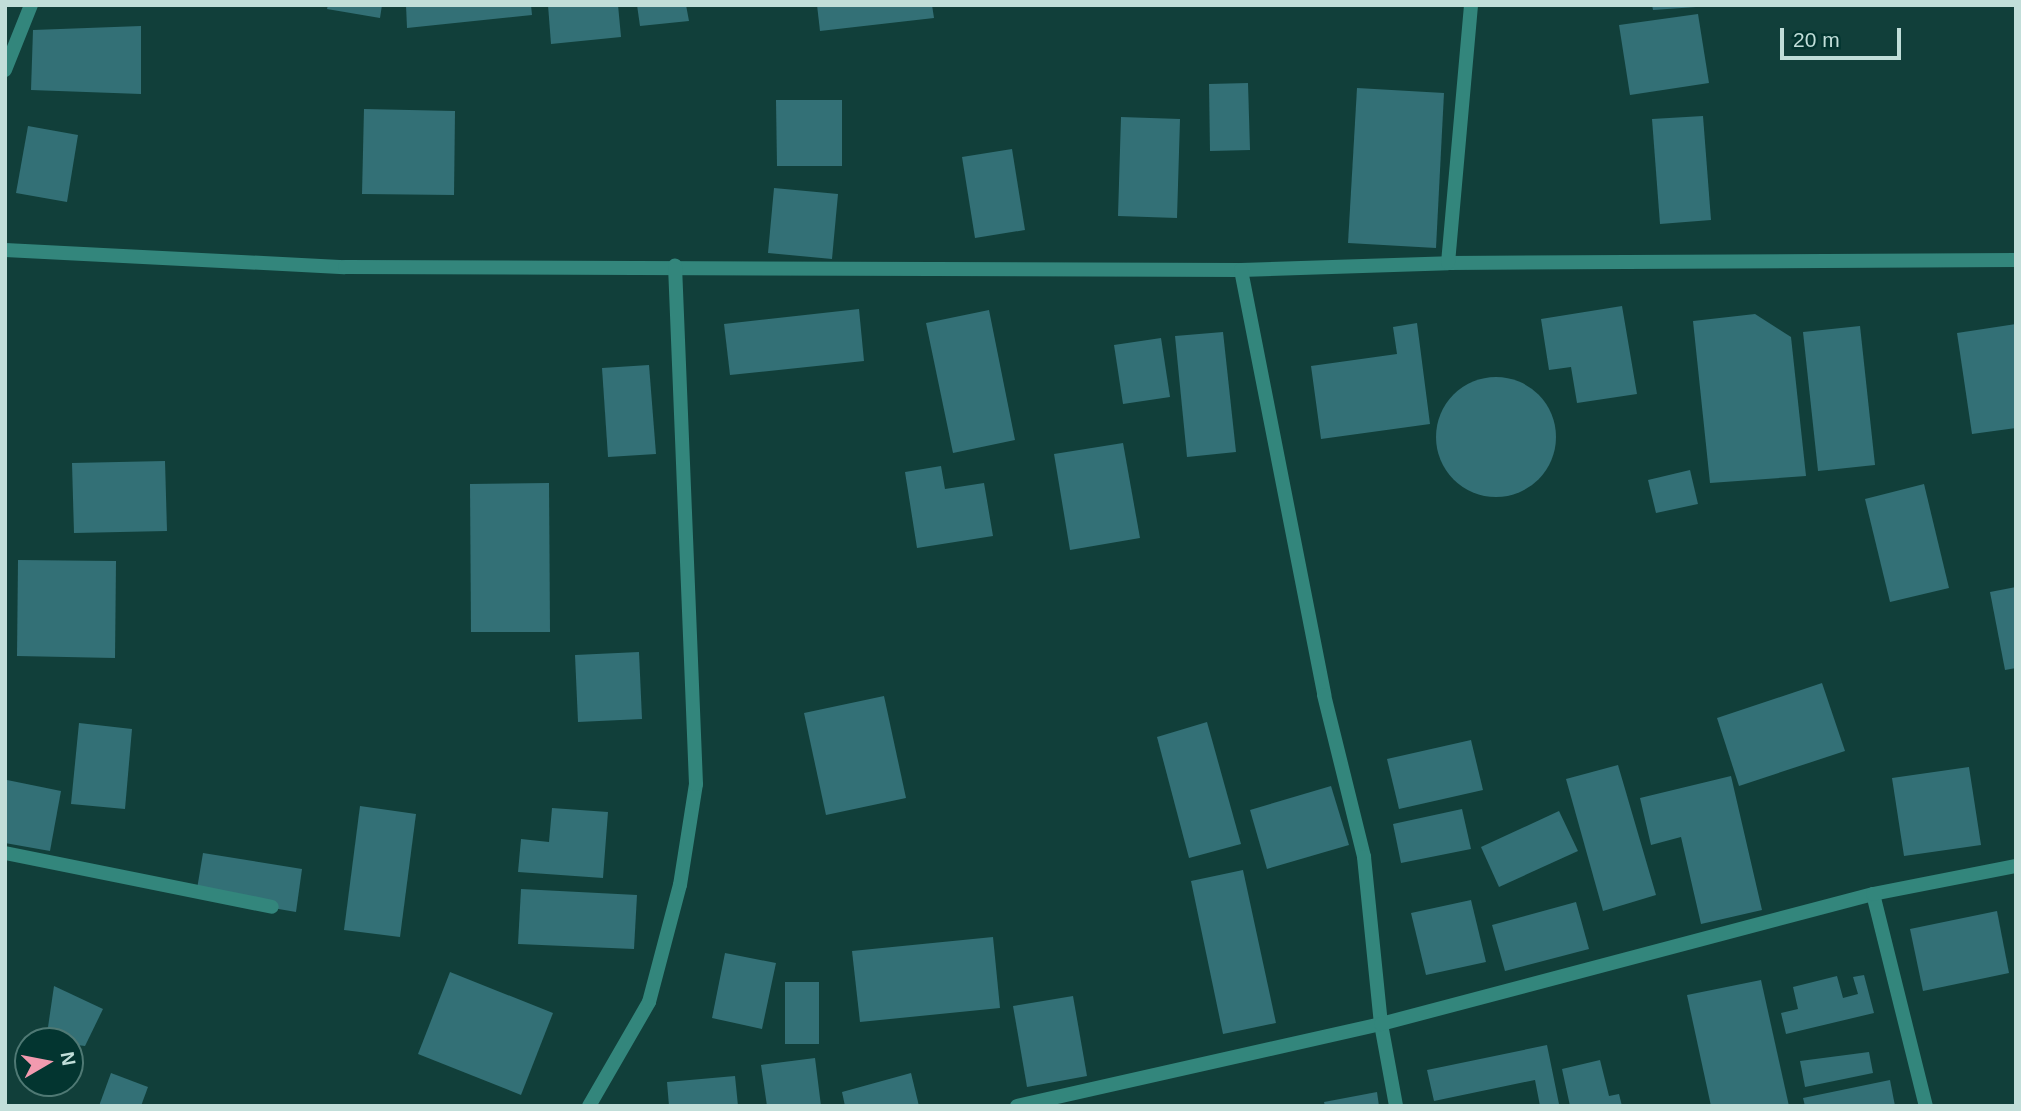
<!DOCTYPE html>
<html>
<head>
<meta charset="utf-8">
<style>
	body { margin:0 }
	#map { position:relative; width:2021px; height:1111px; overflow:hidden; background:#113f3a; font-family:Arial,sans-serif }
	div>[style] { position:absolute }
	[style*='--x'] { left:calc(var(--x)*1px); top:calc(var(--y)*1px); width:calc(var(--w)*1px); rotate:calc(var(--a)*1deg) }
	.building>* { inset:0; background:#337076 }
	.round { border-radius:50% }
	.minor>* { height:14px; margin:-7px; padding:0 7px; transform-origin:7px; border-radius:7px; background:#33867c }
	.tertiary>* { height:14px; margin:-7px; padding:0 7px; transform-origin:7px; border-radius:7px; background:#33867c }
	span { translate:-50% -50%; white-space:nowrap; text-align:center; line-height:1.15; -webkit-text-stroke:7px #033530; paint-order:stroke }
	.frame { position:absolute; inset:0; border:7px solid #c1ded9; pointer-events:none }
	.north { position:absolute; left:14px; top:1027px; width:70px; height:70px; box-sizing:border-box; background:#033530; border:2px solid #4f7974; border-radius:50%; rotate:80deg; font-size:19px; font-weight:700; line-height:28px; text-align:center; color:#c1ded9 }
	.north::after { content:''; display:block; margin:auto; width:24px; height:32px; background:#f29aaf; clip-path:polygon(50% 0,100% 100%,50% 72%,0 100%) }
	.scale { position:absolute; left:1780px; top:28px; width:121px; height:32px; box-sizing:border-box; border:4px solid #c1ded9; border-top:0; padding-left:9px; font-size:21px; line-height:24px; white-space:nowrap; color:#c1ded9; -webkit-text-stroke:5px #033530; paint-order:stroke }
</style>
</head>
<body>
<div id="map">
	<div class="building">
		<i style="clip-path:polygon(328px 5px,382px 5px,380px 18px,327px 9px)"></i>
		<i style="clip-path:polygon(406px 5px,531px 5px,532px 15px,407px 28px)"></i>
		<i style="clip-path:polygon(548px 5px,618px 5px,621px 37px,551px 44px)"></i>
		<i style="clip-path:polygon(637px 5px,686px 5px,689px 21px,640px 26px)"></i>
		<i style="clip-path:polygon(817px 5px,932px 5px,934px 18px,820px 31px)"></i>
		<i style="clip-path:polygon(1652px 5px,1696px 5px,1696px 7px,1653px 10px)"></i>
		<i style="clip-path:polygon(1698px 14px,1709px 83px,1630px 95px,1619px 25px)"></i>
		<i style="clip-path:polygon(141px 26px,141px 94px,31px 90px,33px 30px)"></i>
		<i style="clip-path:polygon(1248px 83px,1250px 150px,1210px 151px,1209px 84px)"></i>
		<i style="clip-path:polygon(1357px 88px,1444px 93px,1436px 248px,1348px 243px)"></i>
		<i style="clip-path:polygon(776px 100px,842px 100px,842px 166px,777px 166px)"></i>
		<i style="clip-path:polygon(364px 109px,455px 111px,454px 195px,362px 194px)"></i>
		<i style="clip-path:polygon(1703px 116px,1711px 220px,1660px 224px,1652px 119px)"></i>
		<i style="clip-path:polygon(1121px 117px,1180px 119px,1177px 218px,1118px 216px)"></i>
		<i style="clip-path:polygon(28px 126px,78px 135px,67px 202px,16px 193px)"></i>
		<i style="clip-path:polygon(1012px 149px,1025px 230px,975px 238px,962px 157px)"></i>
		<i style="clip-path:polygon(774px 188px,838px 194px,832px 259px,768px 253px)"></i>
		<i style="clip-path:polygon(1622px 306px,1637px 394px,1577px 403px,1571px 367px,1549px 370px,1541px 319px)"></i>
		<i style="clip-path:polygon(859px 309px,864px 361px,730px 375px,724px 324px)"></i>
		<i style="clip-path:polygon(989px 310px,1015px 440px,953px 453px,926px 323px)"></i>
		<i style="clip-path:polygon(1755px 314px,1791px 337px,1806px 476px,1710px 483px,1693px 321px)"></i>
		<i style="clip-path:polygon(1417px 323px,1430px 424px,1321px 439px,1311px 366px,1397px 354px,1393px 327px)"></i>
		<i style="clip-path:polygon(2016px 324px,2016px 428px,1972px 434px,1957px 333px)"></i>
		<i style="clip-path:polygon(1860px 326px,1875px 465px,1818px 471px,1803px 332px)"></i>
		<i style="clip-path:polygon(1223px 332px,1236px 452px,1187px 457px,1175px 336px)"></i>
		<i style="clip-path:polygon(1161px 338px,1170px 397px,1123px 404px,1114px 345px)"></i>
		<i style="clip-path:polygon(649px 365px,656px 454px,608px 457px,602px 368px)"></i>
		<i class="round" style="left:1436px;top:377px;width:120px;height:120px"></i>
		<i style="clip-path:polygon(1123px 443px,1140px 538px,1070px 550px,1054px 454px)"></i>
		<i style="clip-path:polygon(165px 461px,167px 531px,74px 533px,72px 463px)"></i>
		<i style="clip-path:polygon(941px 466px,945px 489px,984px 483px,993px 536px,917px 548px,905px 472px)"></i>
		<i style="clip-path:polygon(1690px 470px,1698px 504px,1656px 513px,1648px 480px)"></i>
		<i style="clip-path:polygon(549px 483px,550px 632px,471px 632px,470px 484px)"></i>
		<i style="clip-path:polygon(1924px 484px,1949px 588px,1890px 602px,1865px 499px)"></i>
		<i style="clip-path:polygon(18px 560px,116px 561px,115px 658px,17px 656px)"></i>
		<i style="clip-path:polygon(2016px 587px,2016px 668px,2005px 670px,1990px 592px)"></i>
		<i style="clip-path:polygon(639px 652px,642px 719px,578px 722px,575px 655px)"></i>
		<i style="clip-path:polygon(1822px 683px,1845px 751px,1739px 786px,1717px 718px)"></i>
		<i style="clip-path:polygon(884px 696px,906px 798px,826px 815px,804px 713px)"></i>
		<i style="clip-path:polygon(1207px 722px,1241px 844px,1189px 858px,1157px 737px)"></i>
		<i style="clip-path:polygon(79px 723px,132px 729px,125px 809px,71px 804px)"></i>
		<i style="clip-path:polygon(1471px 740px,1483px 790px,1399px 809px,1387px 759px)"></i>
		<i style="clip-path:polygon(1618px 765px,1656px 895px,1603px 911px,1566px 779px)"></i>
		<i style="clip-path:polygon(1969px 767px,1981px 845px,1904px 856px,1892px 778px)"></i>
		<i style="clip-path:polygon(1731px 776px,1762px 910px,1701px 924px,1681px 837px,1651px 845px,1640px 798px)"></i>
		<i style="clip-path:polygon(7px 780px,61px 791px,50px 851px,5px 843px)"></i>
		<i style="clip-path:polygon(1331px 786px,1349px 845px,1267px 869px,1250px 810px)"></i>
		<i style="clip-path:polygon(360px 806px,416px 814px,400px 937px,344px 930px)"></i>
		<i style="clip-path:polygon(552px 808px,608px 812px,603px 878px,518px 872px,521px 839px,549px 842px)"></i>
		<i style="clip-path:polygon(1462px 809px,1471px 849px,1401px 863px,1393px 824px)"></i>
		<i style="clip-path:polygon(1559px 811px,1578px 851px,1499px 887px,1481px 847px)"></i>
		<i style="clip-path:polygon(203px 853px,302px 869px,296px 912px,196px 895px)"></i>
		<i style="clip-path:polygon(1243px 870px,1276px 1023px,1223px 1034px,1191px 881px)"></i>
		<i style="clip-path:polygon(521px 889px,637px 895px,634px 949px,518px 944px)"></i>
		<i style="clip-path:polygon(1471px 900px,1486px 962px,1426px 975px,1411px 913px)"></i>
		<i style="clip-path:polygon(1576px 902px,1589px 949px,1505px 971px,1492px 925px)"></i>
		<i style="clip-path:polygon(1997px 911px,2009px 973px,1923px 991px,1910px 929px)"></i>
		<i style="clip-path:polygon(993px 937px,1000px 1008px,860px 1022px,852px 951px)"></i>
		<i style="clip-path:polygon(725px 953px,776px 963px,762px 1029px,712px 1018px)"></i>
		<i style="clip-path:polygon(450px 972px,553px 1013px,521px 1095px,418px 1054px)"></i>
		<i style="clip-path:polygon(1864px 975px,1874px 1013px,1786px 1034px,1781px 1013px,1798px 1009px,1793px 987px,1837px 976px,1843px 998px,1858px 994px,1853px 977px)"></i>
		<i style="clip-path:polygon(1761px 980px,1789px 1106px,1711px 1106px,1687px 995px)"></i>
		<i style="clip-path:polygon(785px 982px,819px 982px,819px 1044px,785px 1044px)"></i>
		<i style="clip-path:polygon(54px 986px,103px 1009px,85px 1046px,46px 1041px)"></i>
		<i style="clip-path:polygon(1073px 996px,1087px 1076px,1027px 1087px,1013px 1006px)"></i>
		<i style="clip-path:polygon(1547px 1045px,1559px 1104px,1540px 1106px,1535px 1080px,1434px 1101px,1427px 1070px)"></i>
		<i style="clip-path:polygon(1869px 1052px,1873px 1073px,1805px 1087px,1800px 1061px)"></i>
		<i style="clip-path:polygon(815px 1058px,821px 1106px,767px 1106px,761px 1065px)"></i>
		<i style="clip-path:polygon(1600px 1060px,1609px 1096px,1619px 1094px,1622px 1106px,1570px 1106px,1562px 1069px)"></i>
		<i style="clip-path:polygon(111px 1073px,148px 1087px,141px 1106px,99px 1106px)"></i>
		<i style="clip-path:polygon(911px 1073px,919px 1106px,845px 1106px,842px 1092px)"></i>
		<i style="clip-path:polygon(735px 1076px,738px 1106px,669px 1106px,667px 1082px)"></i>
		<i style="clip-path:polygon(1890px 1080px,1895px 1106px,1805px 1106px,1803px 1098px)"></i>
		<i style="clip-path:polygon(1377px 1092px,1379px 1106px,1325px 1106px,1324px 1102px)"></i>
	</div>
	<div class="minor">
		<i style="--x:5;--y:250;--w:340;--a:2.9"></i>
		<i style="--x:345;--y:267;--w:896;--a:0.19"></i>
		<i style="--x:1241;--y:270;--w:207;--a:-1.9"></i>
		<i style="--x:1448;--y:263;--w:568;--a:-0.3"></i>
		<i style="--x:1448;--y:263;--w:259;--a:-84.9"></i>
		<i style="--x:1241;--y:270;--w:433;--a:78.9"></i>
		<i style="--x:1324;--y:695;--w:167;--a:76.1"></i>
		<i style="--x:1364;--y:857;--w:168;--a:84.2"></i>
		<i style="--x:1381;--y:1024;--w:83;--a:79.6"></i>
		<i style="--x:5;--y:853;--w:272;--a:11.4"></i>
		<i style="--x:1873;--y:894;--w:219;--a:76"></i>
		<i style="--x:589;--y:1106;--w:120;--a:-60"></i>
		<i style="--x:649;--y:1002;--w:121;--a:-75.2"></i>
		<i style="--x:680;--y:885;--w:102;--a:-81"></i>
		<i style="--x:696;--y:784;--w:519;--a:-92.32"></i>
		<i style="--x:1017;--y:1106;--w:373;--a:-12.7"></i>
		<i style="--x:1381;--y:1024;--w:509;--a:-14.8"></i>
		<i style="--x:1873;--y:894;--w:146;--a:-11.1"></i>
	</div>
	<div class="tertiary">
		<i style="--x:5;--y:70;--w:70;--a:-68.2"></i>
	</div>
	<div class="frame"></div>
	<div class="north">N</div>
	<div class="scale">20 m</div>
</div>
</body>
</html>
